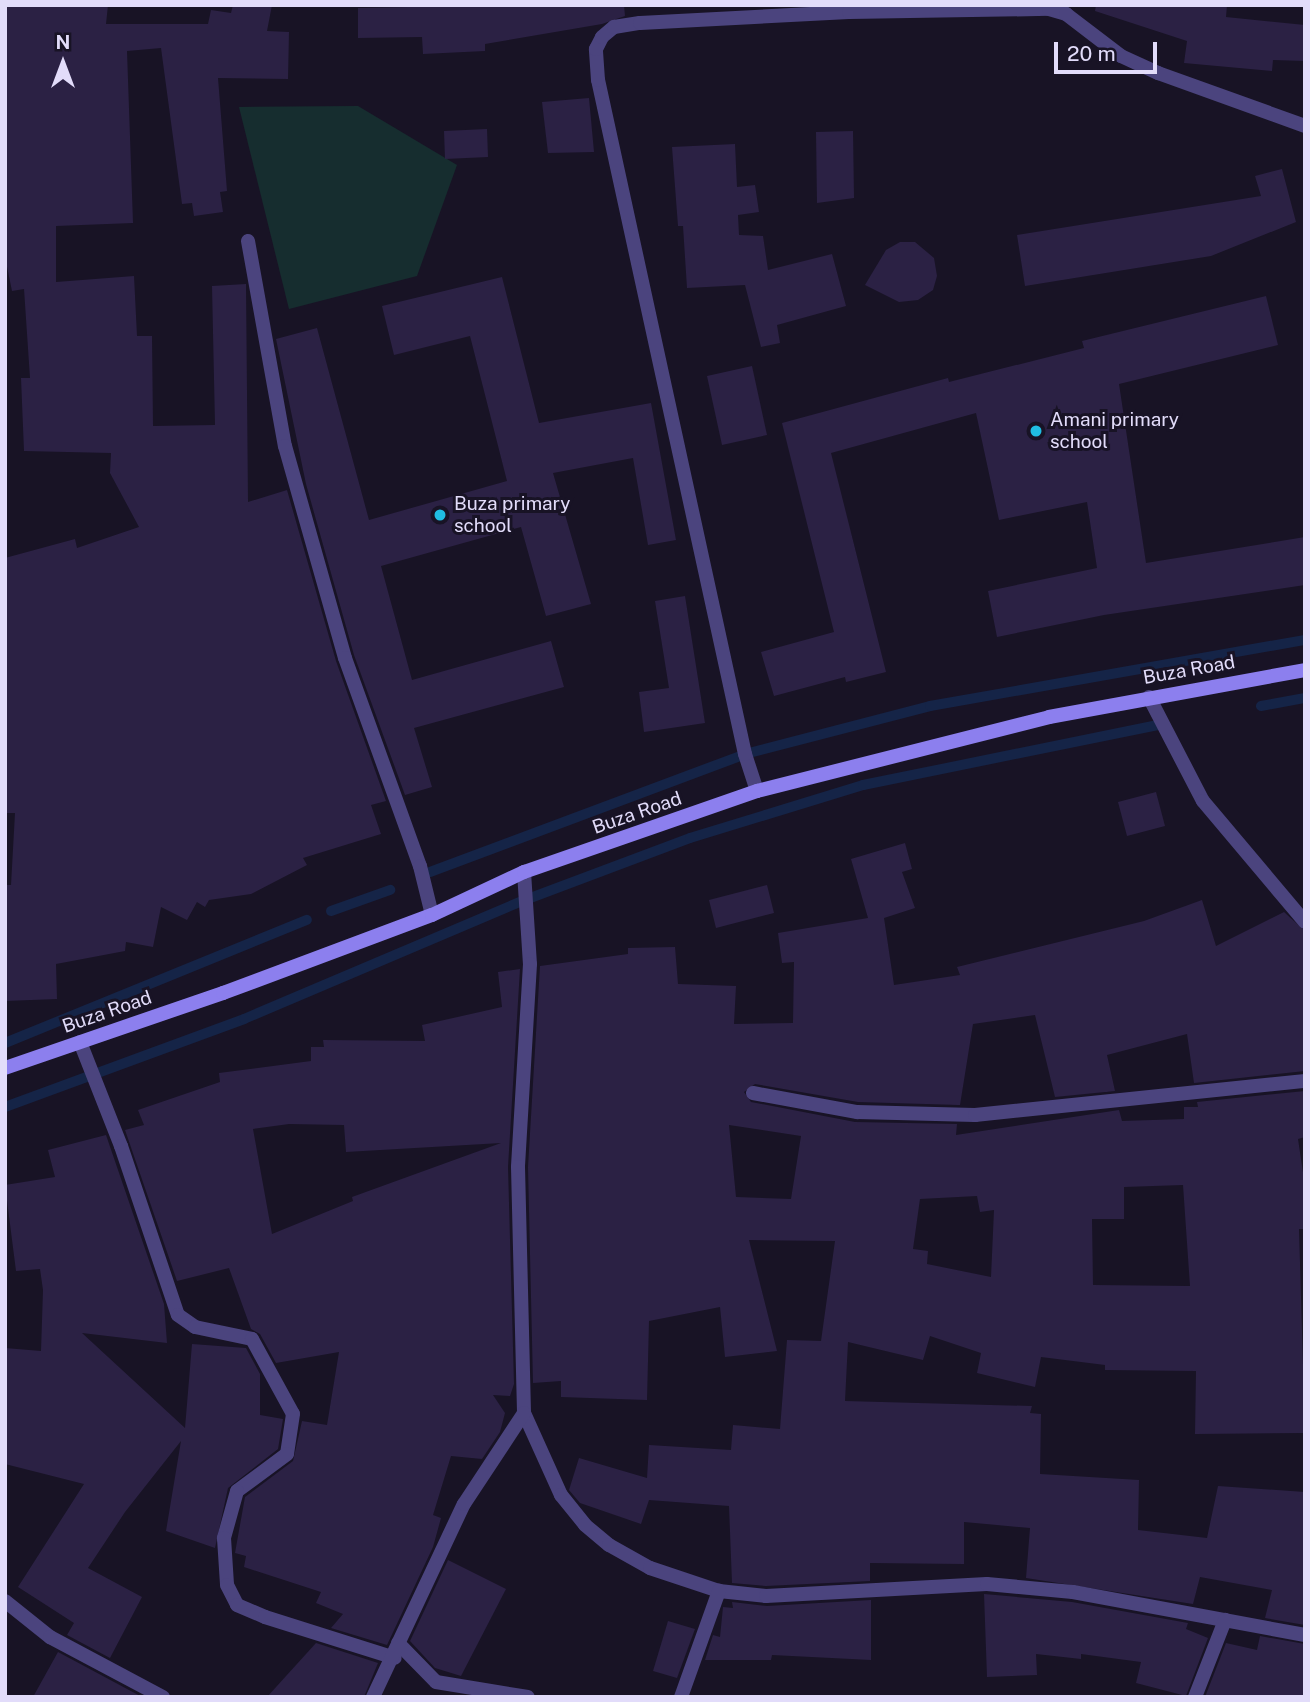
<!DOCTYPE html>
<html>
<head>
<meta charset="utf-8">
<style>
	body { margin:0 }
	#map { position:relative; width:1310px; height:1702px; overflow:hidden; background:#181325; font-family:"Public Sans",sans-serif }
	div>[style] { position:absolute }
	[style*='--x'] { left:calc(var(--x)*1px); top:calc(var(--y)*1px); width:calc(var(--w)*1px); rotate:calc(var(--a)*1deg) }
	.green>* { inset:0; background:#162d2f }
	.stream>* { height:10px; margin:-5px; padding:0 5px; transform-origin:5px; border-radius:5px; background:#152447 }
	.building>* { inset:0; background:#2b2144 }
	.street>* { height:14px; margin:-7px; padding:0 7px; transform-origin:7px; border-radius:7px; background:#4b447e }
	.secondary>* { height:14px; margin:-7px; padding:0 7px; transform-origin:7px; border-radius:7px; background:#8c7fee }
	.dots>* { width:19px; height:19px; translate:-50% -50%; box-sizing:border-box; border:4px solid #181325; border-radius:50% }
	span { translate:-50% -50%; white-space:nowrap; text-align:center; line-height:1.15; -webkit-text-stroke:6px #181325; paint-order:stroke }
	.poi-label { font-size:19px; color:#e2dcfa }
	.left { translate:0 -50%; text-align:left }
	.street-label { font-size:19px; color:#e2dcfa }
	.frame { position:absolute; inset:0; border:7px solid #e2dcfa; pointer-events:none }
	.north { position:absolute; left:28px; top:28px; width:70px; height:70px; -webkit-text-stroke:5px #181325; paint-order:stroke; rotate:0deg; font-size:19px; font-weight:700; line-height:28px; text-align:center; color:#e2dcfa }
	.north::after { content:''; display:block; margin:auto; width:24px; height:32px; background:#e2dcfa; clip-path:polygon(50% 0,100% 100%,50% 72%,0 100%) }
	.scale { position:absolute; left:1054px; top:42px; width:103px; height:32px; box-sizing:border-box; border:4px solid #e2dcfa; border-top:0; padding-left:9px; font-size:21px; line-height:24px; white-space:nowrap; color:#e2dcfa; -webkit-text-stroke:5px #181325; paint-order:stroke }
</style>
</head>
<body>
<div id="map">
	<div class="green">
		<i style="clip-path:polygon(358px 106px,457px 165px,417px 276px,289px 309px,239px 107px)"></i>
	</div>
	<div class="stream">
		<i style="--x:1261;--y:706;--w:45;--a:-10.3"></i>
		<i style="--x:430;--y:872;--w:336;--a:-20.5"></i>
		<i style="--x:745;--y:754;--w:191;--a:-14.5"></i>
		<i style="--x:930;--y:706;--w:381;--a:-10"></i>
		<i style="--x:331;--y:911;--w:63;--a:-19.6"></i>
		<i style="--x:5;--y:1043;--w:326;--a:-22.2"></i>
		<i style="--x:5;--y:1107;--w:255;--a:-20.2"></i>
		<i style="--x:244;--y:1019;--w:305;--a:-23"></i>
		<i style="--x:525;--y:900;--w:176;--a:-20.6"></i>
		<i style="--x:690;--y:838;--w:181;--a:-17"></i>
		<i style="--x:863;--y:785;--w:306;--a:-11.5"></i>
	</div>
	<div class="building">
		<i style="clip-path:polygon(5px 5px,108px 5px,106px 24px,208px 24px,211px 10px,231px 13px,233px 5px,272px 5px,267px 31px,289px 32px,288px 79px,218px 78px,227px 191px,220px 192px,223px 212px,194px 216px,192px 203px,182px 204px,161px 48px,127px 51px,133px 223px,56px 226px,56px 282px,134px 276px,137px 336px,152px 336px,153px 426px,215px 425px,212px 286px,246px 284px,248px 502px,287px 490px,336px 661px,386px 801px,371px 805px,381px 834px,303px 858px,307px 865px,251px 894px,209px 900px,205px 907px,197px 902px,187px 920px,161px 907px,153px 947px,126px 942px,125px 951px,56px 964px,57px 999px,5px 1001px,5px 885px,11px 885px,15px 813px,5px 813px,5px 558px,75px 539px,77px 548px,139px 527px,110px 473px,111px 453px,24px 451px,21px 378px,30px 378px,24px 289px,12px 291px,5px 257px)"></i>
		<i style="clip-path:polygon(514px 5px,624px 5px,625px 16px,602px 24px,485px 44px,485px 51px,423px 54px,422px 37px,358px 38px,358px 8px)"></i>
		<i style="clip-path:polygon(1096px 5px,1227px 5px,1226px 17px,1305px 25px,1305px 61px,1273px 60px,1272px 71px,1184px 63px,1187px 41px,1095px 11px)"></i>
		<i style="clip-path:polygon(589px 98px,594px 152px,548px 153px,542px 102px)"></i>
		<i style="clip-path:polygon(487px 129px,488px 157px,445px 159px,444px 131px)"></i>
		<i style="clip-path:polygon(853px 131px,854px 198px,817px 203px,816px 132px)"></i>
		<i style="clip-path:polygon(735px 144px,737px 187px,755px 185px,759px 212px,738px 215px,739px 235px,763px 236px,768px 270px,832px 254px,846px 306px,777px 325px,780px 343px,761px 347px,745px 285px,687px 288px,683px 226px,678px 226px,672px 147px)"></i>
		<i style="clip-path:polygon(1282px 169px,1296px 222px,1211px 256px,1025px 286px,1017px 235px,1261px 196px,1255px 176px)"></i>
		<i style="clip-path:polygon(900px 242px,915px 242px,934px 258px,937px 276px,933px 290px,918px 300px,899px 302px,865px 285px,886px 250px)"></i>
		<i style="clip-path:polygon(502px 277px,539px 423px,651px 403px,676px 540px,648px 545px,633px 458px,553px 473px,591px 604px,546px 616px,521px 527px,381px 566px,412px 680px,551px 641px,564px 687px,414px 728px,432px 787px,405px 795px,354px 655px,306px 484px,276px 339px,317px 328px,369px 520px,507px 481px,470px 336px,394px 355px,382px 306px)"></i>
		<i style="clip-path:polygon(1266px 296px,1278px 345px,1119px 384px,1146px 563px,1305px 537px,1305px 585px,1104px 615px,997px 637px,988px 591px,1097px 568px,1087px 502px,999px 520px,976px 413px,831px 453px,886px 672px,846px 682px,845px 677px,774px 696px,761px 652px,834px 632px,782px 423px,948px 378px,949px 382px,1084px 348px,1082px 341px)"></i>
		<i style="clip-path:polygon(752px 366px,767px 435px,722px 445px,707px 376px)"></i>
		<i style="clip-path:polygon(685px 596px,705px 723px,644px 732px,639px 692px,669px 688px,655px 601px)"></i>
		<i style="clip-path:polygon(1156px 792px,1165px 826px,1127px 836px,1118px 802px)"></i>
		<i style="clip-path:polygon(evenodd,905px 843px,912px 869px,902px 872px,915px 908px,884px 918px,894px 985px,960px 975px,957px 967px,1144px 921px,1202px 900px,1216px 946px,1284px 912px,1305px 931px,1305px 1071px,1194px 1083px,1187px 1034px,1107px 1055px,1115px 1091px,1055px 1097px,1035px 1015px,973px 1024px,960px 1105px,858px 1102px,755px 1084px,744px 1092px,751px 1102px,855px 1122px,957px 1124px,956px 1135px,1119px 1110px,1122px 1121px,1184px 1119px,1184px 1107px,1198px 1107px,1197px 1102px,1305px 1091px,1305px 1137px,1298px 1139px,1305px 1186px,1305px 1229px,1299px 1229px,1305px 1433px,1195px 1434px,1196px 1371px,1105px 1370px,1105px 1365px,1041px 1357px,1035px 1387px,977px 1373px,981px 1353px,930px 1336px,923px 1360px,848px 1342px,845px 1401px,1032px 1406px,1030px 1413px,1041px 1414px,1040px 1474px,1139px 1480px,1138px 1530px,1207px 1538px,1218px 1486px,1305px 1492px,1305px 1625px,1265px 1618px,1272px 1590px,1200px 1577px,1193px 1604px,1026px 1578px,1030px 1528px,964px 1522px,964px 1564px,870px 1563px,870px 1581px,766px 1586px,732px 1583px,729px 1506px,649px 1500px,641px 1524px,580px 1503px,569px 1490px,579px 1458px,647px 1478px,649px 1445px,731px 1450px,733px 1425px,780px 1429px,787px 1340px,821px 1341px,835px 1241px,749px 1240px,777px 1351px,725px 1357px,720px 1307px,649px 1321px,647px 1400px,561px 1397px,561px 1381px,533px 1383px,528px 1167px,540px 966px,628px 954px,628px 948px,675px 947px,678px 984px,736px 986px,734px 1024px,793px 1023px,794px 962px,782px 963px,778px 933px,868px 918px,851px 859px,905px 843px,729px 1125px,801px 1136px,791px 1199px,736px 1197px,729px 1125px,905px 843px,1183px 1185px,1190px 1286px,1093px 1285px,1092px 1219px,1124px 1219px,1124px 1187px,1183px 1185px,905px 843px,977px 1196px,980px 1212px,994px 1210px,991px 1277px,927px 1264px,928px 1251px,913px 1249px,920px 1199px,977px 1196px)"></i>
		<i style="clip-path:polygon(767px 885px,774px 913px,716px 928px,709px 900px)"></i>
		<i style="clip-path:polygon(evenodd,520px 969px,508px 1167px,514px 1384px,510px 1396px,493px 1395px,505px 1413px,500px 1432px,482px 1459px,451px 1456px,433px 1515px,441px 1518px,433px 1547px,387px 1645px,331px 1628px,343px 1614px,316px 1603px,321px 1592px,244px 1567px,246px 1556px,235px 1553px,245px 1497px,293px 1461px,302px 1421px,327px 1425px,339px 1352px,276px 1363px,260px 1334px,251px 1329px,229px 1268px,177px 1281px,125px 1130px,144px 1125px,138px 1110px,220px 1082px,219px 1073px,311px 1061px,311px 1047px,324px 1047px,323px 1040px,425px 1041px,422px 1025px,502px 1007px,498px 972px,520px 969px,289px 1124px,344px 1125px,346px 1152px,501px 1143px,352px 1197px,353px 1201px,272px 1234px,253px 1129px,289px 1124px)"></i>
		<i style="clip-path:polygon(106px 1135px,164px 1304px,167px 1343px,82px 1333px,185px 1428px,192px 1344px,246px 1348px,260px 1374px,260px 1415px,283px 1419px,278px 1449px,228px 1488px,215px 1548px,166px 1531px,181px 1441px,125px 1512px,88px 1568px,142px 1597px,110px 1658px,67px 1635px,74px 1623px,18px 1587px,84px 1484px,5px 1464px,5px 1348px,41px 1351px,43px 1290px,40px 1269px,16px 1271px,5px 1185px,55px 1177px,48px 1150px)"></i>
		<i style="clip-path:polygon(448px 1560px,506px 1589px,461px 1676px,435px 1668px,410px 1641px)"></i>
		<i style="clip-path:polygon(984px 1594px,1072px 1602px,1188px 1623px,1186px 1629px,1208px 1638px,1186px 1696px,1136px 1683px,1141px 1662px,1081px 1654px,1081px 1659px,1036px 1654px,1037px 1675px,987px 1677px)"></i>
		<i style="clip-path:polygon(871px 1600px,871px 1660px,772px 1655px,771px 1660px,705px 1660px,713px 1635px,720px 1637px,723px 1607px,733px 1608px,732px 1602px,767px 1606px)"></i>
		<i style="clip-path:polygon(668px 1621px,695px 1629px,677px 1678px,653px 1671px)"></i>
		<i style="clip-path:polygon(1260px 1636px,1305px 1644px,1305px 1697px,1205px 1697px,1226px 1643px,1257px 1650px)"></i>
		<i style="clip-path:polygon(316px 1643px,378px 1663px,364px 1697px,267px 1697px)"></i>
		<i style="clip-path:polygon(58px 1652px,142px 1697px,33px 1697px)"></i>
	</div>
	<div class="street">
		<i style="--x:248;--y:241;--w:208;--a:79.8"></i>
		<i style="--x:285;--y:446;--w:220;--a:74.2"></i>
		<i style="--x:345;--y:658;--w:221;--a:70.2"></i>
		<i style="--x:420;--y:866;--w:50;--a:76.2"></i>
		<i style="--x:1149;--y:697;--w:117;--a:62.6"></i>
		<i style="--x:1203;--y:801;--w:158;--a:49.9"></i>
		<i style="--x:757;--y:791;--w:39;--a:-108"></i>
		<i style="--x:745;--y:754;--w:690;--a:-102.3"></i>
		<i style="--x:598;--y:80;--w:31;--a:-94"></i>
		<i style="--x:596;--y:49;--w:13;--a:-63"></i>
		<i style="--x:602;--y:37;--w:16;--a:-40"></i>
		<i style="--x:614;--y:27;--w:26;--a:-9"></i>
		<i style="--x:640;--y:23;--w:209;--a:-3"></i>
		<i style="--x:849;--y:12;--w:200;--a:-0.9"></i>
		<i style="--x:1049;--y:9;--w:18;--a:16"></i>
		<i style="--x:1066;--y:14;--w:69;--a:37.4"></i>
		<i style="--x:1121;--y:56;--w:41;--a:24.7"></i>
		<i style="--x:1158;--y:73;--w:156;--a:19.8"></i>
		<i style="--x:524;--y:872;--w:92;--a:86.3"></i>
		<i style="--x:530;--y:964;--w:203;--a:93.4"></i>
		<i style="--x:518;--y:1167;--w:246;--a:88.6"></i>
		<i style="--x:524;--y:1413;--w:90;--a:65.7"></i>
		<i style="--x:561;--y:1495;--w:38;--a:51"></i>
		<i style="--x:585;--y:1525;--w:31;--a:40"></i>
		<i style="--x:609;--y:1545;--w:47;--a:29.3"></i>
		<i style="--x:650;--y:1568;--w:73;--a:18.4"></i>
		<i style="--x:719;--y:1591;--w:47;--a:6.1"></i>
		<i style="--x:766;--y:1596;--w:221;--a:-3.1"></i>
		<i style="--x:987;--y:1584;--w:86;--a:5.3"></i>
		<i style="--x:1073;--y:1592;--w:236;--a:10.5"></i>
		<i style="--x:80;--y:1042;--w:112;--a:68.5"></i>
		<i style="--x:121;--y:1146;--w:178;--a:71.4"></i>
		<i style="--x:178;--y:1315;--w:21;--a:35"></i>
		<i style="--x:195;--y:1327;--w:58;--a:11.9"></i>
		<i style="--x:252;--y:1339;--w:85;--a:61.3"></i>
		<i style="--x:293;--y:1414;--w:40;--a:98.5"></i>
		<i style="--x:287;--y:1454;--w:62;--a:143.5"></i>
		<i style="--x:237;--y:1491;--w:49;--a:105.5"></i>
		<i style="--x:224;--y:1538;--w:47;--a:86.3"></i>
		<i style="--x:227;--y:1585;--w:22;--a:63"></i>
		<i style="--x:237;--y:1605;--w:30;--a:23"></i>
		<i style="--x:265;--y:1617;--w:136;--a:17.5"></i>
		<i style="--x:753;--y:1093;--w:106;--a:10.4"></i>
		<i style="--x:857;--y:1112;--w:118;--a:1.5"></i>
		<i style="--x:975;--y:1115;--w:332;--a:-5.9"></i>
		<i style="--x:5;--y:1601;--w:58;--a:38.7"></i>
		<i style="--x:50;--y:1637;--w:128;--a:28"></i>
		<i style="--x:398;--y:1643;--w:54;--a:45.7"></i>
		<i style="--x:436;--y:1682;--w:93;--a:9.3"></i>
		<i style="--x:373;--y:1697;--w:213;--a:-64.8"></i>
		<i style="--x:464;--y:1504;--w:109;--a:-56.6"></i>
		<i style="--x:681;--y:1697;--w:113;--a:-70.3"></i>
		<i style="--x:1195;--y:1697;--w:83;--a:-68.7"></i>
	</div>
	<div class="secondary">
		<i style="--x:5;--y:1068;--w:231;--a:-19"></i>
		<i style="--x:223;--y:993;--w:223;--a:-20.5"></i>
		<i style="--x:432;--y:915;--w:102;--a:-25.1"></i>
		<i style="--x:524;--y:872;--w:247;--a:-19.2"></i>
		<i style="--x:757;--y:791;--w:301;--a:-14.2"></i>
		<i style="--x:1049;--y:717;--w:260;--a:-10.4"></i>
	</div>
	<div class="dots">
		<i style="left:1036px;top:431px;background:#20bde2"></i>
		<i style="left:440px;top:515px;background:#20bde2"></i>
	</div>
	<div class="poi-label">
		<span class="left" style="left:1050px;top:431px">Amani primary<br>school</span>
		<span class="left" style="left:454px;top:515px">Buza primary<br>school</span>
	</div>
	<div class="street-label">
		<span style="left:1189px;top:670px;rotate:-10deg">Buza Road</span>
		<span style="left:637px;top:813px;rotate:-19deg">Buza Road</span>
		<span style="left:107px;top:1012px;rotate:-19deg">Buza Road</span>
	</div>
	<div class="frame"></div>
	<div class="north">N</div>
	<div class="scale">20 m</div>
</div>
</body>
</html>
